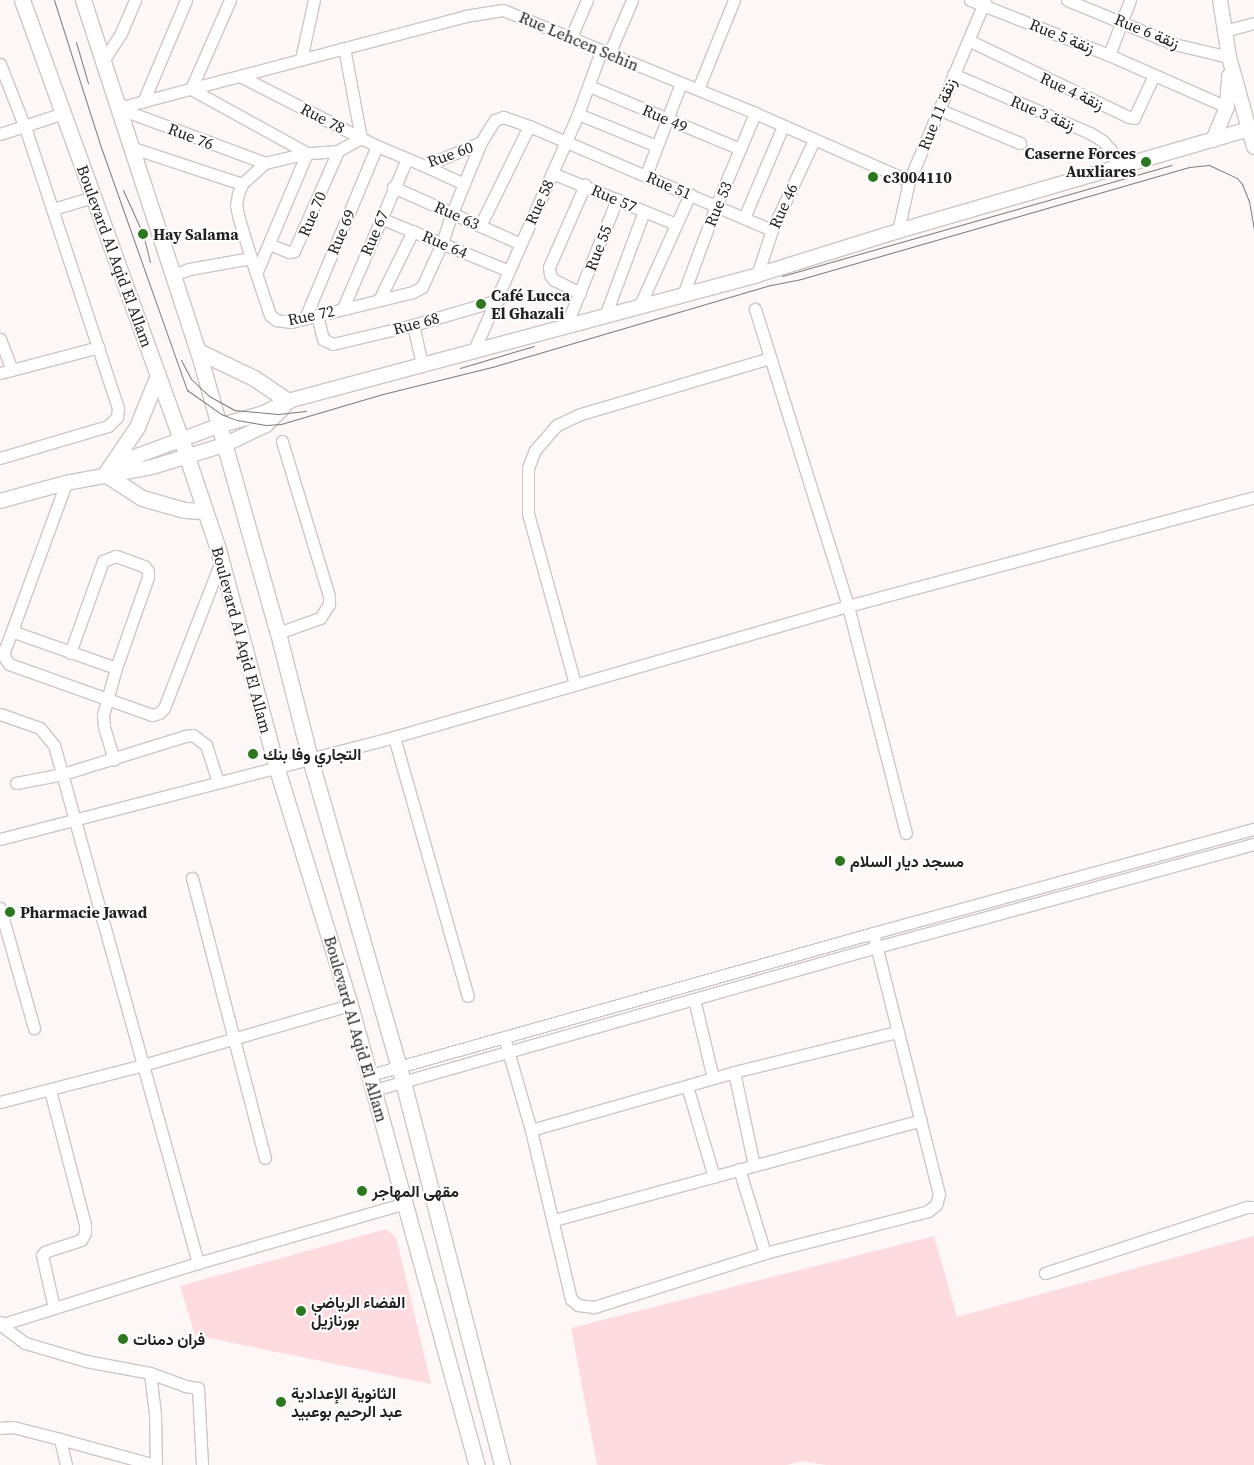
<!DOCTYPE html>
<html>
<head>
<meta charset="utf-8">
<style>
	body { margin:0 }
	#map { position:relative; width:1254px; height:1465px; overflow:hidden; background:#fef7f8; font-family:"Source Serif 4",Vazirmatn,serif }
	div>[style] { position:absolute }
	[style*='--x'] { left:calc(var(--x)*1px); top:calc(var(--y)*1px); width:calc(var(--w)*1px); rotate:calc(var(--a)*1deg) }
	.green>* { inset:0; background:#fddbde }
	.roads { filter:drop-shadow(1px 0 #cec5c6) drop-shadow(-1px 0 #cec5c6) drop-shadow(0 1px #cec5c6) drop-shadow(0 -1px #cec5c6) }
	.minor>* { height:11px; margin:-5.5px; padding:0 5.5px; transform-origin:5.5px; border-radius:5.5px; background:#fff }
	.tertiary>* { height:14px; margin:-7px; padding:0 7px; transform-origin:7px; border-radius:7px; background:#fff }
	.secondary>* { height:15px; margin:-7.5px; padding:0 7.5px; transform-origin:7.5px; border-radius:7.5px; background:#fff }
	.tram>* { height:1px; margin:-0.5px; padding:0 0.5px; transform-origin:0.5px; border-radius:0.5px; background:#807b7c }
	.dots>* { width:14px; height:14px; translate:-50% -50%; box-sizing:border-box; border:2px solid #fff; border-radius:50% }
	span { translate:-50% -50%; white-space:nowrap; text-align:center; line-height:1.15; -webkit-text-stroke:4px #fff; paint-order:stroke }
	.street-label { font-size:16px; color:#232020 }
	.poi-label { font-size:16px; color:#232020; font-weight:700 }
	.right { translate:-100% -50%; text-align:right }
	.left { translate:0 -50%; text-align:left }
</style>
</head>
<body>
<div id="map">
	<div class="green">
		<i style="clip-path:polygon(386px 1229px,396px 1237px,431px 1384px,195px 1335px,180px 1286px)"></i>
		<i style="clip-path:polygon(934px 1236px,957px 1317px,1254px 1236px,1254px 1465px,826px 1465px,802px 1461px,787px 1465px,597px 1465px,571px 1328px)"></i>
	</div>
	<div class="roads">
		<div class="minor">
			<i style="--x:230;--y:0;--w:97;--a:113.7"></i>
			<i style="--x:191;--y:89;--w:132;--a:28.9"></i>
			<i style="--x:307;--y:153;--w:131;--a:112.9"></i>
			<i style="--x:970;--y:0;--w:149;--a:21.6"></i>
			<i style="--x:1109;--y:55;--w:59;--a:-69.1"></i>
			<i style="--x:1067;--y:0;--w:116;--a:22.4"></i>
			<i style="--x:1174;--y:44;--w:57;--a:13.3"></i>
			<i style="--x:1224;--y:31;--w:31;--a:-15"></i>
			<i style="--x:571;--y:37;--w:40;--a:-66.6"></i>
			<i style="--x:968;--y:40;--w:178;--a:25.6"></i>
			<i style="--x:1129;--y:117;--w:5;--a:11"></i>
			<i style="--x:1134;--y:118;--w:47;--a:-65.1"></i>
			<i style="--x:344;--y:48;--w:92;--a:79.3"></i>
			<i style="--x:361;--y:138;--w:26;--a:151"></i>
			<i style="--x:338;--y:151;--w:31;--a:176"></i>
			<i style="--x:307;--y:153;--w:43;--a:166.6"></i>
			<i style="--x:265;--y:163;--w:31;--a:138"></i>
			<i style="--x:242;--y:184;--w:11;--a:112"></i>
			<i style="--x:238;--y:194;--w:11;--a:100"></i>
			<i style="--x:236;--y:205;--w:14;--a:78"></i>
			<i style="--x:239;--y:219;--w:41;--a:72.9"></i>
			<i style="--x:251;--y:258;--w:60;--a:71.6"></i>
			<i style="--x:270;--y:315;--w:8;--a:40"></i>
			<i style="--x:276;--y:320;--w:15;--a:8"></i>
			<i style="--x:291;--y:322;--w:126;--a:-13.8"></i>
			<i style="--x:413;--y:292;--w:10;--a:-29"></i>
			<i style="--x:422;--y:287;--w:48;--a:-65.6"></i>
			<i style="--x:442;--y:243;--w:32;--a:-72"></i>
			<i style="--x:452;--y:213;--w:77;--a:-67.8"></i>
			<i style="--x:609;--y:54;--w:59;--a:-66.9"></i>
			<i style="--x:1109;--y:55;--w:129;--a:23.8"></i>
			<i style="--x:301;--y:59;--w:60;--a:-77.6"></i>
			<i style="--x:103;--y:61;--w:33;--a:-57"></i>
			<i style="--x:121;--y:33;--w:36;--a:-67"></i>
			<i style="--x:0;--y:64;--w:74;--a:68.6"></i>
			<i style="--x:27;--y:133;--w:290;--a:71.7"></i>
			<i style="--x:118;--y:408;--w:9;--a:96"></i>
			<i style="--x:117;--y:417;--w:13;--a:135"></i>
			<i style="--x:108;--y:426;--w:113;--a:163.5"></i>
			<i style="--x:953;--y:74;--w:149;--a:23.3"></i>
			<i style="--x:1090;--y:133;--w:15;--a:32"></i>
			<i style="--x:1103;--y:141;--w:11;--a:49"></i>
			<i style="--x:1110;--y:149;--w:8;--a:60"></i>
			<i style="--x:1114;--y:156;--w:12;--a:81"></i>
			<i style="--x:240;--y:76;--w:154;--a:27.1"></i>
			<i style="--x:377;--y:146;--w:52;--a:22.6"></i>
			<i style="--x:425;--y:166;--w:61;--a:-23.2"></i>
			<i style="--x:481;--y:142;--w:26;--a:-58"></i>
			<i style="--x:495;--y:120;--w:9;--a:-21"></i>
			<i style="--x:503;--y:117;--w:28;--a:19"></i>
			<i style="--x:529;--y:126;--w:264;--a:23.2"></i>
			<i style="--x:589;--y:86;--w:164;--a:22.6"></i>
			<i style="--x:698;--y:89;--w:96;--a:-68"></i>
			<i style="--x:143;--y:102;--w:111;--a:-67.1"></i>
			<i style="--x:118;--y:108;--w:359;--a:-14.8"></i>
			<i style="--x:465;--y:16;--w:38;--a:-9"></i>
			<i style="--x:503;--y:10;--w:272;--a:22.2"></i>
			<i style="--x:755;--y:113;--w:168;--a:23.8"></i>
			<i style="--x:118;--y:108;--w:157;--a:20.5"></i>
			<i style="--x:938;--y:109;--w:89;--a:22.5"></i>
			<i style="--x:578;--y:114;--w:85;--a:22.1"></i>
			<i style="--x:0;--y:134;--w:66;--a:-18.4"></i>
			<i style="--x:130;--y:147;--w:118;--a:18.3"></i>
			<i style="--x:425;--y:166;--w:43;--a:24.8"></i>
			<i style="--x:552;--y:173;--w:134;--a:22.4"></i>
			<i style="--x:646;--y:175;--w:98;--a:-69.2"></i>
			<i style="--x:393;--y:187;--w:140;--a:24"></i>
			<i style="--x:53;--y:209;--w:42;--a:-16.7"></i>
			<i style="--x:380;--y:218;--w:139;--a:22.3"></i>
			<i style="--x:744;--y:218;--w:100;--a:-67"></i>
			<i style="--x:480;--y:226;--w:111;--a:-63.9"></i>
			<i style="--x:898;--y:231;--w:51;--a:-77.6"></i>
			<i style="--x:909;--y:181;--w:196;--a:-67.2"></i>
			<i style="--x:269;--y:244;--w:22;--a:22"></i>
			<i style="--x:289;--y:252;--w:5;--a:-11"></i>
			<i style="--x:294;--y:251;--w:109;--a:-66.3"></i>
			<i style="--x:757;--y:275;--w:47;--a:-71.6"></i>
			<i style="--x:772;--y:230;--w:99;--a:-65"></i>
			<i style="--x:171;--y:276;--w:19;--a:-21"></i>
			<i style="--x:189;--y:269;--w:63;--a:-10.1"></i>
			<i style="--x:580;--y:293;--w:29;--a:-153"></i>
			<i style="--x:554;--y:280;--w:6;--a:-129"></i>
			<i style="--x:550;--y:275;--w:8;--a:-97"></i>
			<i style="--x:549;--y:267;--w:90;--a:-66.3"></i>
			<i style="--x:683;--y:295;--w:95;--a:-69.7"></i>
			<i style="--x:716;--y:206;--w:101;--a:-67.2"></i>
			<i style="--x:379;--y:300;--w:77;--a:-63.8"></i>
			<i style="--x:639;--y:307;--w:124;--a:-65.7"></i>
			<i style="--x:343;--y:308;--w:162;--a:-66.8"></i>
			<i style="--x:755;--y:309;--w:311;--a:72.6"></i>
			<i style="--x:848;--y:606;--w:234;--a:75.7"></i>
			<i style="--x:317;--y:315;--w:25;--a:76"></i>
			<i style="--x:323;--y:339;--w:11;--a:27"></i>
			<i style="--x:333;--y:344;--w:82;--a:-13.4"></i>
			<i style="--x:413;--y:325;--w:89;--a:-16.4"></i>
			<i style="--x:605;--y:316;--w:112;--a:-69.6"></i>
			<i style="--x:305;--y:318;--w:186;--a:-67.3"></i>
			<i style="--x:413;--y:325;--w:40;--a:77"></i>
			<i style="--x:566;--y:326;--w:137;--a:-68.1"></i>
			<i style="--x:0;--y:339;--w:33;--a:69"></i>
			<i style="--x:474;--y:350;--w:258;--a:-66.2"></i>
			<i style="--x:578;--y:114;--w:67;--a:-69.9"></i>
			<i style="--x:0;--y:373;--w:102;--a:-14.7"></i>
			<i style="--x:66;--y:483;--w:154;--a:110.1"></i>
			<i style="--x:13;--y:628;--w:6;--a:51"></i>
			<i style="--x:17;--y:633;--w:105;--a:19.5"></i>
			<i style="--x:13;--y:628;--w:25;--a:111"></i>
			<i style="--x:4;--y:651;--w:7;--a:82"></i>
			<i style="--x:5;--y:658;--w:7;--a:56"></i>
			<i style="--x:9;--y:664;--w:152;--a:19.6"></i>
			<i style="--x:152;--y:715;--w:7;--a:-16"></i>
			<i style="--x:159;--y:713;--w:7;--a:-45"></i>
			<i style="--x:164;--y:708;--w:158;--a:-68.8"></i>
			<i style="--x:278;--y:633;--w:45;--a:-19.7"></i>
			<i style="--x:320;--y:618;--w:17;--a:-57"></i>
			<i style="--x:329;--y:604;--w:8;--a:-90"></i>
			<i style="--x:329;--y:596;--w:162;--a:-106.9"></i>
			<i style="--x:70;--y:653;--w:98;--a:-70.3"></i>
			<i style="--x:103;--y:561;--w:14;--a:-21"></i>
			<i style="--x:116;--y:556;--w:30;--a:20"></i>
			<i style="--x:144;--y:566;--w:6;--a:51"></i>
			<i style="--x:148;--y:571;--w:6;--a:90"></i>
			<i style="--x:148;--y:577;--w:96;--a:109.4"></i>
			<i style="--x:116;--y:668;--w:49;--a:105.5"></i>
			<i style="--x:103;--y:715;--w:12;--a:85"></i>
			<i style="--x:104;--y:727;--w:34;--a:73"></i>
			<i style="--x:575;--y:684;--w:177;--a:-105.4"></i>
			<i style="--x:528;--y:513;--w:45;--a:-90"></i>
			<i style="--x:528;--y:468;--w:19;--a:-69"></i>
			<i style="--x:535;--y:450;--w:33;--a:-49"></i>
			<i style="--x:557;--y:425;--w:26;--a:-25"></i>
			<i style="--x:581;--y:414;--w:197;--a:-16.5"></i>
			<i style="--x:0;--y:714;--w:42;--a:19.3"></i>
			<i style="--x:40;--y:728;--w:22;--a:51"></i>
			<i style="--x:54;--y:745;--w:538;--a:74.46"></i>
			<i style="--x:394;--y:737;--w:269;--a:74.1"></i>
			<i style="--x:16;--y:783;--w:48;--a:-10.8"></i>
			<i style="--x:63;--y:774;--w:128;--a:-17.3"></i>
			<i style="--x:185;--y:736;--w:8;--a:-7"></i>
			<i style="--x:193;--y:735;--w:16;--a:38"></i>
			<i style="--x:206;--y:745;--w:39;--a:72"></i>
			<i style="--x:0;--y:839;--w:407;--a:-14.5"></i>
			<i style="--x:394;--y:737;--w:473;--a:-16.1"></i>
			<i style="--x:848;--y:606;--w:420;--a:-15"></i>
			<i style="--x:192;--y:878;--w:289;--a:75.4"></i>
			<i style="--x:0;--y:908;--w:125;--a:74.2"></i>
			<i style="--x:694;--y:999;--w:81;--a:76.5"></i>
			<i style="--x:504;--y:1037;--w:97;--a:73.8"></i>
			<i style="--x:531;--y:1130;--w:174;--a:76.7"></i>
			<i style="--x:571;--y:1299;--w:9;--a:41"></i>
			<i style="--x:578;--y:1305;--w:16;--a:7"></i>
			<i style="--x:594;--y:1307;--w:179;--a:-17.5"></i>
			<i style="--x:765;--y:1253;--w:168;--a:-14.4"></i>
			<i style="--x:928;--y:1211;--w:10;--a:-37"></i>
			<i style="--x:936;--y:1205;--w:11;--a:-75"></i>
			<i style="--x:939;--y:1194;--w:269;--a:-104.2"></i>
			<i style="--x:734;--y:1072;--w:95;--a:77.9"></i>
			<i style="--x:370;--y:1075;--w:523;--a:-15.76"></i>
			<i style="--x:873;--y:933;--w:395;--a:-15.3"></i>
			<i style="--x:687;--y:1086;--w:95;--a:73.5"></i>
			<i style="--x:50;--y:1090;--w:138;--a:75.4"></i>
			<i style="--x:85;--y:1224;--w:9;--a:90"></i>
			<i style="--x:85;--y:1233;--w:8;--a:120"></i>
			<i style="--x:81;--y:1240;--w:38;--a:162"></i>
			<i style="--x:45;--y:1252;--w:4;--a:135"></i>
			<i style="--x:42;--y:1255;--w:54;--a:77.2"></i>
			<i style="--x:374;--y:1090;--w:523;--a:-15.87"></i>
			<i style="--x:877;--y:947;--w:391;--a:-15.3"></i>
			<i style="--x:0;--y:1102;--w:148;--a:-14.5"></i>
			<i style="--x:143;--y:1065;--w:216;--a:-16.2"></i>
			<i style="--x:531;--y:1130;--w:211;--a:-15.9"></i>
			<i style="--x:734;--y:1072;--w:168;--a:-13.8"></i>
			<i style="--x:739;--y:1169;--w:88;--a:72.8"></i>
			<i style="--x:554;--y:1220;--w:380;--a:-15.2"></i>
			<i style="--x:1045;--y:1273;--w:213;--a:-18.1"></i>
			<i style="--x:1247;--y:1207;--w:7;--a:0"></i>
			<i style="--x:0;--y:1322;--w:3;--a:72"></i>
			<i style="--x:1;--y:1325;--w:30;--a:37"></i>
			<i style="--x:25;--y:1343;--w:64;--a:16.4"></i>
			<i style="--x:86;--y:1361;--w:65;--a:10.6"></i>
			<i style="--x:150;--y:1373;--w:37;--a:20"></i>
			<i style="--x:185;--y:1386;--w:13;--a:9"></i>
			<i style="--x:198;--y:1388;--w:77;--a:87"></i>
			<i style="--x:0;--y:1325;--w:207;--a:-17.4"></i>
			<i style="--x:198;--y:1263;--w:216;--a:-16.1"></i>
			<i style="--x:150;--y:1373;--w:41;--a:83"></i>
			<i style="--x:155;--y:1414;--w:51;--a:88.9"></i>
			<i style="--x:0;--y:1428;--w:13;--a:-4"></i>
			<i style="--x:13;--y:1427;--w:49;--a:14.3"></i>
			<i style="--x:60;--y:1439;--w:98;--a:15.3"></i>
			<i style="--x:60;--y:1439;--w:27;--a:77"></i>
		</div>
		<div class="tertiary">
			<i style="--x:1220;--y:0;--w:58;--a:81"></i>
			<i style="--x:1229;--y:57;--w:93;--a:74.5"></i>
			<i style="--x:1213;--y:140;--w:36;--a:-67"></i>
			<i style="--x:1227;--y:107;--w:31;--a:-86"></i>
			<i style="--x:107;--y:472;--w:22;--a:-32"></i>
			<i style="--x:126;--y:460;--w:98;--a:-20.3"></i>
			<i style="--x:218;--y:426;--w:48;--a:-15.8"></i>
			<i style="--x:264;--y:413;--w:27;--a:-27"></i>
			<i style="--x:288;--y:401;--w:486;--a:-15"></i>
			<i style="--x:757;--y:275;--w:148;--a:-17.3"></i>
			<i style="--x:898;--y:231;--w:365;--a:-16.2"></i>
			<i style="--x:0;--y:501;--w:68;--a:-15.3"></i>
			<i style="--x:66;--y:483;--w:87;--a:-10.5"></i>
			<i style="--x:152;--y:467;--w:75;--a:-17"></i>
			<i style="--x:224;--y:445;--w:47;--a:-25.5"></i>
			<i style="--x:266;--y:425;--w:24;--a:-45"></i>
		</div>
		<div class="secondary">
			<i style="--x:22;--y:0;--w:486;--a:70.1"></i>
			<i style="--x:187;--y:457;--w:97;--a:71.4"></i>
			<i style="--x:218;--y:549;--w:225;--a:75"></i>
			<i style="--x:276;--y:766;--w:250;--a:72.8"></i>
			<i style="--x:350;--y:1005;--w:477;--a:74.6"></i>
			<i style="--x:83;--y:0;--w:369;--a:71.9"></i>
			<i style="--x:198;--y:351;--w:293;--a:74.2"></i>
			<i style="--x:278;--y:633;--w:130;--a:75.7"></i>
			<i style="--x:310;--y:759;--w:336;--a:73.9"></i>
			<i style="--x:403;--y:1082;--w:396;--a:75.5"></i>
			<i style="--x:198;--y:351;--w:62;--a:25.7"></i>
			<i style="--x:254;--y:378;--w:41;--a:34.1"></i>
			<i style="--x:158;--y:375;--w:56;--a:112"></i>
			<i style="--x:137;--y:427;--w:57;--a:124.2"></i>
			<i style="--x:105;--y:474;--w:44;--a:33"></i>
			<i style="--x:142;--y:498;--w:44;--a:15.9"></i>
			<i style="--x:184;--y:510;--w:21;--a:3"></i>
		</div>
	</div>
	<div class="tram">
		<i style="--x:54;--y:0;--w:157;--a:72.3"></i>
		<i style="--x:102;--y:150;--w:255;--a:70.5"></i>
		<i style="--x:187;--y:390;--w:42;--a:35.2"></i>
		<i style="--x:221;--y:414;--w:17;--a:21"></i>
		<i style="--x:237;--y:420;--w:29;--a:10"></i>
		<i style="--x:266;--y:425;--w:15;--a:-4"></i>
		<i style="--x:281;--y:424;--w:106;--a:-16.4"></i>
		<i style="--x:383;--y:394;--w:112;--a:-13.9"></i>
		<i style="--x:492;--y:367;--w:291;--a:-16.4"></i>
		<i style="--x:771;--y:285;--w:31;--a:-11"></i>
		<i style="--x:801;--y:279;--w:404;--a:-16.1"></i>
		<i style="--x:1189;--y:167;--w:20;--a:-6"></i>
		<i style="--x:1209;--y:165;--w:31;--a:25"></i>
		<i style="--x:1237;--y:178;--w:8;--a:50"></i>
		<i style="--x:1242;--y:184;--w:18;--a:68"></i>
		<i style="--x:1249;--y:201;--w:27;--a:80"></i>
		<i style="--x:76;--y:42;--w:43;--a:73.7"></i>
		<i style="--x:123;--y:190;--w:48;--a:65.6"></i>
		<i style="--x:143;--y:234;--w:29;--a:76"></i>
		<i style="--x:782;--y:276;--w:405;--a:-15.9"></i>
		<i style="--x:181;--y:360;--w:21;--a:62"></i>
		<i style="--x:191;--y:379;--w:25;--a:43"></i>
		<i style="--x:209;--y:396;--w:29;--a:29"></i>
		<i style="--x:234;--y:410;--w:44;--a:5.2"></i>
		<i style="--x:278;--y:414;--w:28;--a:-6"></i>
		<i style="--x:460;--y:368;--w:77;--a:-16.6"></i>
	</div>
	<div class="dots">
		<i style="left:1146px;top:162px;background:#2c781f"></i>
		<i style="left:873px;top:177px;background:#2c781f"></i>
		<i style="left:143px;top:234px;background:#2c781f"></i>
		<i style="left:481px;top:304px;background:#2c781f"></i>
		<i style="left:253px;top:754px;background:#2c781f"></i>
		<i style="left:840px;top:861px;background:#2c781f"></i>
		<i style="left:10px;top:912px;background:#2c781f"></i>
		<i style="left:362px;top:1191px;background:#2c781f"></i>
		<i style="left:301px;top:1311px;background:#2c781f"></i>
		<i style="left:123px;top:1339px;background:#2c781f"></i>
		<i style="left:281px;top:1402px;background:#2c781f"></i>
	</div>
	<div class="street-label">
		<span style="left:1147px;top:31px;rotate:22deg">Rue 6 زنقة</span>
		<span style="left:1062px;top:36px;rotate:22deg">Rue 5 زنقة</span>
		<span style="left:579px;top:41px;rotate:23deg">Rue Lehcen Sehin</span>
		<span style="left:1072px;top:91px;rotate:25deg">Rue 4 زنقة</span>
		<span style="left:1043px;top:113px;rotate:23deg">Rue 3 زنقة</span>
		<span style="left:937px;top:114px;rotate:-68deg">Rue 11 زنقة</span>
		<span style="left:323px;top:118px;rotate:27deg">Rue 78</span>
		<span style="left:665px;top:118px;rotate:23deg">Rue 49</span>
		<span style="left:191px;top:136px;rotate:21deg">Rue 76</span>
		<span style="left:450px;top:154px;rotate:-20deg">Rue 60</span>
		<span style="left:669px;top:185px;rotate:23deg">Rue 51</span>
		<span style="left:614px;top:198px;rotate:23deg">Rue 57</span>
		<span style="left:539px;top:202px;rotate:-66deg">Rue 58</span>
		<span style="left:718px;top:204px;rotate:-68deg">Rue 53</span>
		<span style="left:783px;top:206px;rotate:-66deg">Rue 46</span>
		<span style="left:312px;top:214px;rotate:-67deg">Rue 70</span>
		<span style="left:457px;top:215px;rotate:24deg">Rue 63</span>
		<span style="left:341px;top:232px;rotate:-67deg">Rue 69</span>
		<span style="left:374px;top:233px;rotate:-67deg">Rue 67</span>
		<span style="left:445px;top:244px;rotate:23deg">Rue 64</span>
		<span style="left:598px;top:248px;rotate:-69deg">Rue 55</span>
		<span style="left:115px;top:256px;rotate:70deg">Boulevard Al Aqid El Allam</span>
		<span style="left:311px;top:315px;rotate:-12deg">Rue 72</span>
		<span style="left:416px;top:323px;rotate:-15deg">Rue 68</span>
		<span style="left:242px;top:640px;rotate:75deg">Boulevard Al Aqid El Allam</span>
		<span style="left:356px;top:1029px;rotate:74deg">Boulevard Al Aqid El Allam</span>
	</div>
	<div class="poi-label">
		<span class="right" style="left:1136px;top:162px">Caserne Forces<br>Auxliares</span>
		<span class="left" style="left:883px;top:177px">c3004110</span>
		<span class="left" style="left:153px;top:234px">Hay Salama</span>
		<span class="left" style="left:491px;top:304px">Café Lucca<br>El Ghazali</span>
		<span class="left" style="left:263px;top:754px">التجاري وفا بنك</span>
		<span class="left" style="left:850px;top:861px">مسجد ديار السلام</span>
		<span class="left" style="left:20px;top:912px">Pharmacie Jawad</span>
		<span class="left" style="left:372px;top:1191px">مقهى المهاجر</span>
		<span class="left" style="left:311px;top:1311px">الفضاء الرياضي<br>بورنازيل</span>
		<span class="left" style="left:133px;top:1339px">فران دمنات</span>
		<span class="left" style="left:291px;top:1402px">الثانوية الإعدادية<br>عبد الرحيم بوعبيد</span>
	</div>
</div>
</body>
</html>
